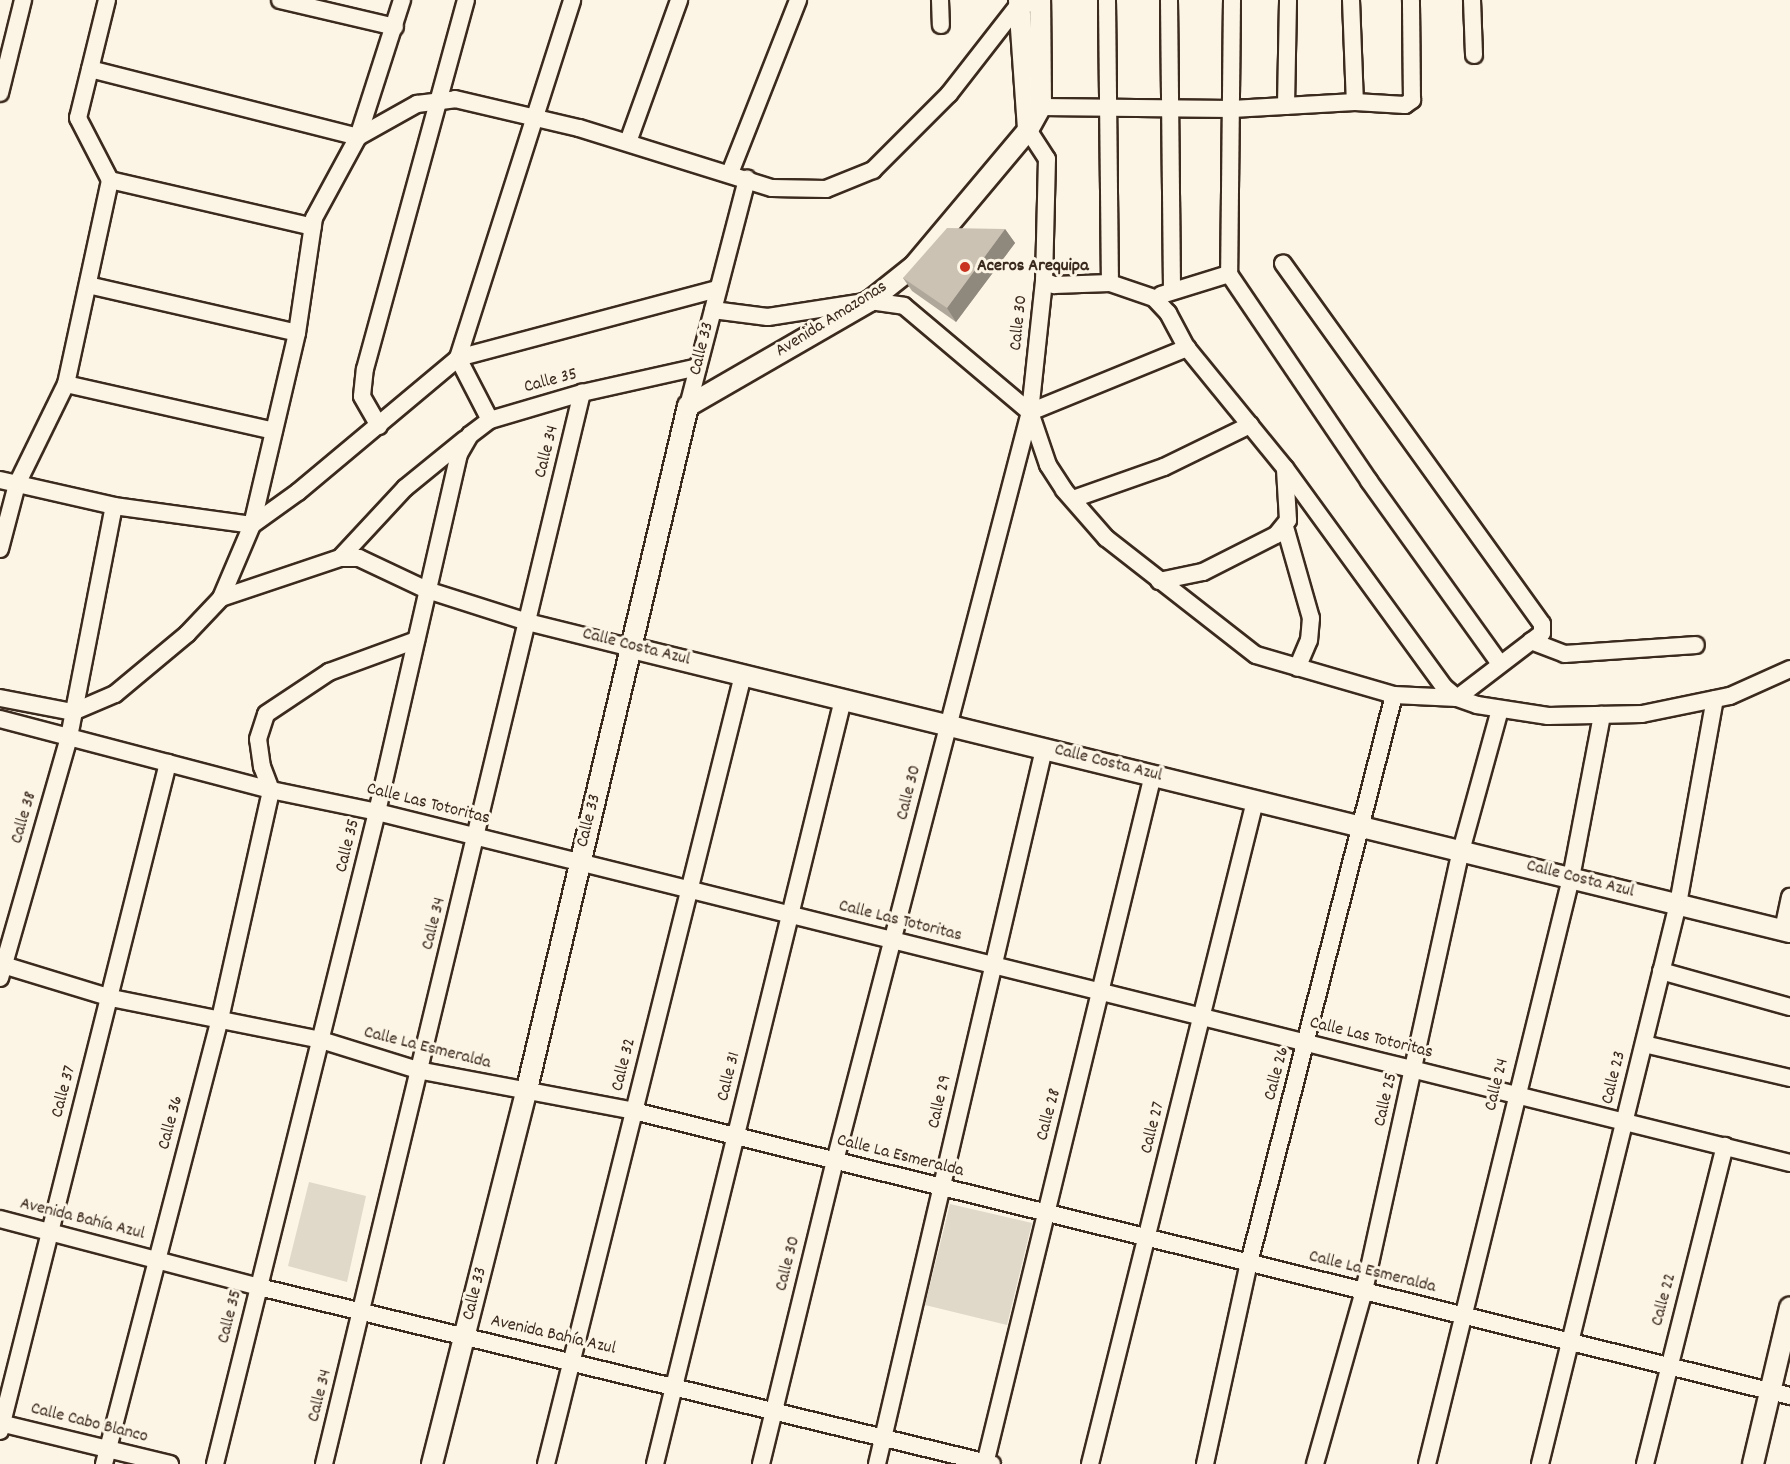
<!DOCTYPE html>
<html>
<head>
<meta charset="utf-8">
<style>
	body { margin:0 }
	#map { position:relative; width:1790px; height:1464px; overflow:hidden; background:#fcf5e5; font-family:Dekko,sans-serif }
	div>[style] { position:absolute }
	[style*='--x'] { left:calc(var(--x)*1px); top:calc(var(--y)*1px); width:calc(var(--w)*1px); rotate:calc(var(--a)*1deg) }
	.green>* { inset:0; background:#e0d8c8 }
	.roads { filter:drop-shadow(2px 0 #3b2a1e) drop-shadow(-2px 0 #3b2a1e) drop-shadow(0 2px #3b2a1e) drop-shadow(0 -2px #3b2a1e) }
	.minor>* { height:16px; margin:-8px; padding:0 8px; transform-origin:8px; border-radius:8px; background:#fcf5e5 }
	.tertiary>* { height:20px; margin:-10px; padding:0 10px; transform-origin:10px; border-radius:10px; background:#fcf5e5 }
	.wall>* { inset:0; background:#afa79a }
	.shaded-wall>* { inset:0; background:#8f887d }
	.building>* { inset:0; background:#ccc2b3 }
	.dots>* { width:16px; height:16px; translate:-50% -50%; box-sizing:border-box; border:3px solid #fcf5e5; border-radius:50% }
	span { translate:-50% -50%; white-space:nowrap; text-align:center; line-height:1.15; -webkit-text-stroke:6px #fcf5e5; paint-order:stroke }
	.poi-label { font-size:18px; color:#3b2a1e; font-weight:700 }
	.left { translate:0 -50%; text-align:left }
	.street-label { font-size:18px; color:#3b2a1e }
</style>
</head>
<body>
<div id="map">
	<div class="green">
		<i style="clip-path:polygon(309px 1182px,366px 1196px,347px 1282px,288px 1266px)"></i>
		<i style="clip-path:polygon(950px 1204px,1032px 1223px,1007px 1325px,925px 1305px)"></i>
	</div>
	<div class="roads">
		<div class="minor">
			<i style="--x:280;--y:0;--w:118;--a:13.2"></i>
			<i style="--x:940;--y:0;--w:25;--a:88"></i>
			<i style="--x:1107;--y:0;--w:283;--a:89.4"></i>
			<i style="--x:1169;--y:0;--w:291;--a:89.4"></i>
			<i style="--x:1232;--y:0;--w:274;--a:90.6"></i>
			<i style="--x:1229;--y:274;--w:250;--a:55.9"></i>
			<i style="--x:1369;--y:481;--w:225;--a:54.4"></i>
			<i style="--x:1351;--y:0;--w:102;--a:87.8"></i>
			<i style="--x:1472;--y:0;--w:55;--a:87.9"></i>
			<i style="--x:90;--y:69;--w:276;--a:14.2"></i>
			<i style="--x:358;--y:137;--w:68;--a:-29.2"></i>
			<i style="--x:417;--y:104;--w:38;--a:-7"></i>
			<i style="--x:455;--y:99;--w:127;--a:13.2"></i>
			<i style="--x:579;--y:128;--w:202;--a:17.3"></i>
			<i style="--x:772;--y:188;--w:54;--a:1.1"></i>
			<i style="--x:826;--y:189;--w:51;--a:-22"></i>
			<i style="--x:873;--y:170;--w:107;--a:-45"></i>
			<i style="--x:949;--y:94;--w:114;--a:-52.1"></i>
			<i style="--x:1019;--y:4;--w:8;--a:0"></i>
			<i style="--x:0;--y:93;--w:96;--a:-76.1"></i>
			<i style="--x:1286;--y:106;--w:106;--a:-88.9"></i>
			<i style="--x:1041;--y:107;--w:191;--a:0.6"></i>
			<i style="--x:1232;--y:109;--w:123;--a:-3.3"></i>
			<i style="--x:1355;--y:102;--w:50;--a:3.4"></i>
			<i style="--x:1405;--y:105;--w:9;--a:-36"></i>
			<i style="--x:1412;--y:100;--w:100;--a:-90.6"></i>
			<i style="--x:628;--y:142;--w:151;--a:-70.2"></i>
			<i style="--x:730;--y:173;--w:186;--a:-68.5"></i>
			<i style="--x:110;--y:180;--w:208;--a:13"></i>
			<i style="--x:1044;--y:281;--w:11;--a:22"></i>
			<i style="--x:1054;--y:285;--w:56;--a:-2"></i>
			<i style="--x:1110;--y:283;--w:46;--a:18.8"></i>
			<i style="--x:1154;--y:298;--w:21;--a:47"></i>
			<i style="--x:1168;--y:313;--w:40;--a:62"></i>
			<i style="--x:1187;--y:348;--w:155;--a:50.8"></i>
			<i style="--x:1285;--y:468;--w:271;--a:54"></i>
			<i style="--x:1444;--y:687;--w:17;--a:40"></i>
			<i style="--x:1457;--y:698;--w:21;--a:19"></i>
			<i style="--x:1477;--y:705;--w:72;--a:8.8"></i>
			<i style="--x:1548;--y:716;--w:94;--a:-1.2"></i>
			<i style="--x:1642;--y:714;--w:90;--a:-11.6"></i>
			<i style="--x:1730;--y:696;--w:66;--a:-24.2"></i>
			<i style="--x:88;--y:285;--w:214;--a:12.9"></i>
			<i style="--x:1161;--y:295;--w:71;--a:-17.2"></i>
			<i style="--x:713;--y:310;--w:55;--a:7.3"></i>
			<i style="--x:768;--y:317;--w:103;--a:-8.9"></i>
			<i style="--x:870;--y:301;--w:34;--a:8"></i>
			<i style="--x:904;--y:306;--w:165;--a:40.1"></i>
			<i style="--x:1030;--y:412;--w:56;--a:71.2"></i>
			<i style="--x:1048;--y:465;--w:30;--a:57"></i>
			<i style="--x:1064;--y:490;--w:64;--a:48.8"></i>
			<i style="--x:1106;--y:538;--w:190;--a:38"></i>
			<i style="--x:1256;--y:655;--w:144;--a:16.2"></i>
			<i style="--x:1394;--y:695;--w:63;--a:2.7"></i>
			<i style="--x:1457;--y:698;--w:107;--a:-37.4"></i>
			<i style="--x:1542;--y:633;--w:9;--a:-90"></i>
			<i style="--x:1542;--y:624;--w:444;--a:-125.7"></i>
			<i style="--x:66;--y:384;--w:213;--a:12.7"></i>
			<i style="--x:688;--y:406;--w:235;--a:-75.4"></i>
			<i style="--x:1030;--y:412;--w:170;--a:-22.2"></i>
			<i style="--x:490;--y:420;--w:70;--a:-117.3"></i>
			<i style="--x:458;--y:358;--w:376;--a:-72.3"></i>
			<i style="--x:379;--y:426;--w:34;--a:-120"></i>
			<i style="--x:362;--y:396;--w:27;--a:-84"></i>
			<i style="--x:365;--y:369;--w:383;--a:-74.7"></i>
			<i style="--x:0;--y:480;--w:117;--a:12.8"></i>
			<i style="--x:114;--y:506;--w:139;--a:7.8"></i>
			<i style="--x:252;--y:525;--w:57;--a:-35.7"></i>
			<i style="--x:298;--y:492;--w:209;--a:-39.9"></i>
			<i style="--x:458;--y:358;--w:269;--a:-14.9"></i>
			<i style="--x:1073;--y:499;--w:96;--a:-19.4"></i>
			<i style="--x:1164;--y:467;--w:96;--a:-26"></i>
			<i style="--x:1285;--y:527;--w:95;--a:74.1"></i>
			<i style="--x:1311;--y:618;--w:22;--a:95"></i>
			<i style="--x:1309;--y:640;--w:30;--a:113"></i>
			<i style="--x:0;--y:549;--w:67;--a:-75.3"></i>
			<i style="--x:17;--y:484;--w:111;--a:-63.9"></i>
			<i style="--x:66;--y:384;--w:209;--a:-77.8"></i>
			<i style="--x:110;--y:180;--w:70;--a:-117.3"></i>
			<i style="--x:78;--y:118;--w:122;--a:-76.2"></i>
			<i style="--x:340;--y:558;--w:96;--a:-47.1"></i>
			<i style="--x:405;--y:488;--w:77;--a:-39.2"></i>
			<i style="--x:1159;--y:581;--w:45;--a:-11.6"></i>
			<i style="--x:1203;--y:572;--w:82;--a:-26.9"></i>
			<i style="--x:1276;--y:535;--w:19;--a:-51"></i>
			<i style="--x:1288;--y:520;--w:51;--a:-93.4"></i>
			<i style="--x:221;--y:598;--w:126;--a:-18.6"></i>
			<i style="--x:340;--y:558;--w:19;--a:0"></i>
			<i style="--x:359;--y:558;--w:75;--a:25.2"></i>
			<i style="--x:427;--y:590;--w:105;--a:17.7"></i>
			<i style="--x:527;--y:622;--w:108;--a:13.9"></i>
			<i style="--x:1531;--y:641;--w:36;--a:21"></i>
			<i style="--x:1565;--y:654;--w:131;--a:-3.9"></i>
			<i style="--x:0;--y:698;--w:74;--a:10.9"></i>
			<i style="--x:73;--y:712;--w:46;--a:-23.2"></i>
			<i style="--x:115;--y:694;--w:94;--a:-39.8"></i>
			<i style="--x:187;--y:634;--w:50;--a:-46.6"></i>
			<i style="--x:221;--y:598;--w:79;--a:-67"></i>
			<i style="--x:252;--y:525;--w:197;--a:-76.8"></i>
			<i style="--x:297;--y:333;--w:116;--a:-81.6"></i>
			<i style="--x:314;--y:218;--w:92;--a:-61.5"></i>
			<i style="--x:358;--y:137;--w:144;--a:-72.2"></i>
			<i style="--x:0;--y:719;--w:280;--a:14.7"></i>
			<i style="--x:271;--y:790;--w:108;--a:11.7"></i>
			<i style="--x:377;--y:812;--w:1456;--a:13.95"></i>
			<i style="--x:1783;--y:930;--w:34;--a:-78"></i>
			<i style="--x:0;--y:964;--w:116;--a:17"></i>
			<i style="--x:111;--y:998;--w:214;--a:11.3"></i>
			<i style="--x:321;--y:1040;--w:102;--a:17.2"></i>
			<i style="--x:418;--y:1070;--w:220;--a:10.7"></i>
			<i style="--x:634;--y:1111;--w:1191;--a:13.85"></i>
			<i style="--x:1661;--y:971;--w:134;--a:15.6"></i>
			<i style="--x:0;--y:978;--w:251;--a:-74"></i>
			<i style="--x:69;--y:737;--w:235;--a:-79"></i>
			<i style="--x:1644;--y:1044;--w:150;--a:13.1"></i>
			<i style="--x:0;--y:1219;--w:268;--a:14.7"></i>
			<i style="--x:259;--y:1287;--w:754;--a:13.58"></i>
			<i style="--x:0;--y:1423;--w:175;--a:13.6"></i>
			<i style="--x:0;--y:1431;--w:689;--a:-75.88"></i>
			<i style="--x:104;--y:1464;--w:460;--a:-75.4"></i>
			<i style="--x:220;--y:1019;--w:235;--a:-77.4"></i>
			<i style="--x:271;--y:790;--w:25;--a:-111"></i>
			<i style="--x:262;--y:767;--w:28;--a:-98"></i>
			<i style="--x:258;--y:739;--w:26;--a:-72"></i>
			<i style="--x:266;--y:714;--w:76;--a:-33.7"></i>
			<i style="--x:329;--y:672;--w:93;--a:-20.2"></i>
			<i style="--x:215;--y:1464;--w:672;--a:-76.05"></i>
			<i style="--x:377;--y:812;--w:367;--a:-77.1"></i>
			<i style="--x:459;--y:454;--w:22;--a:-60"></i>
			<i style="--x:470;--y:435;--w:25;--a:-37"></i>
			<i style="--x:490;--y:420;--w:96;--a:-16.4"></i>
			<i style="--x:582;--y:393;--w:119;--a:-12.6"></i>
			<i style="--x:324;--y:1464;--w:1102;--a:-76.46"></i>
			<i style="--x:546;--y:1464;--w:813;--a:-75.98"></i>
			<i style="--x:655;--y:1464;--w:787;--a:-76.18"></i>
			<i style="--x:761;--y:1464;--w:312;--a:-76.3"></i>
			<i style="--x:835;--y:1161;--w:774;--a:-75.41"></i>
			<i style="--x:1030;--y:412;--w:132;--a:-83.9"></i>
			<i style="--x:1044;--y:281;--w:122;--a:-88.6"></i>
			<i style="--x:1047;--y:159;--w:35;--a:-123"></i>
			<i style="--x:877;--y:1464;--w:734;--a:-76.85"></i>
			<i style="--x:985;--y:1464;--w:709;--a:-76.3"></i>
			<i style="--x:1090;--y:1464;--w:683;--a:-76.02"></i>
			<i style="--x:1205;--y:1464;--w:206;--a:-77.7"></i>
			<i style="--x:1249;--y:1263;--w:586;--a:-75.68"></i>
			<i style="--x:1315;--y:1464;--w:180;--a:-74.2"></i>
			<i style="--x:1364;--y:1291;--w:451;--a:-77.6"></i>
			<i style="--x:1461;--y:851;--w:147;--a:-74.6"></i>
			<i style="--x:1427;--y:1464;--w:603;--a:-76.19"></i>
			<i style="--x:1571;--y:878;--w:166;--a:-79.2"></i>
			<i style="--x:1540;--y:1464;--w:577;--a:-76.16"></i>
			<i style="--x:1678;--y:904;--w:208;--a:-79.8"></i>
			<i style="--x:1645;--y:1464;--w:328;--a:-75.9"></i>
		</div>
		<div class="tertiary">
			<i style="--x:1019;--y:0;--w:130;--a:86"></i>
			<i style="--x:632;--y:648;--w:1192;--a:13.78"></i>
			<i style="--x:432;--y:1464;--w:383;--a:-75.8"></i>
			<i style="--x:526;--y:1093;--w:706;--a:-76.73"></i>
			<i style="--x:688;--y:406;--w:210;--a:-30"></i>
			<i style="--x:870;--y:301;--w:56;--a:-38.5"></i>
			<i style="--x:914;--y:266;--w:177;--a:-50"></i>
			<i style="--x:1028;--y:130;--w:26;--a:-61"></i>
			<i style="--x:1041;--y:107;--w:107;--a:-90.5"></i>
			<i style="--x:1753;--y:1464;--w:161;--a:-76.7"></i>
		</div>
	</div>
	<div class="wall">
		<i style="clip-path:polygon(1005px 229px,1015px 243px,956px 322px,912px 291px,903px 278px)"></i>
	</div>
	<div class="shaded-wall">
		<i style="clip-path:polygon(1005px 229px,1015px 243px,956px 322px,947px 308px)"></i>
	</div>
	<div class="building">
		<i style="clip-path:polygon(947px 228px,1005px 229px,947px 308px,903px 278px)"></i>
	</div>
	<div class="dots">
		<i style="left:965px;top:267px;background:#c8321e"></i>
	</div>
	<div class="poi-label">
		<span class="left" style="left:977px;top:267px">Aceros Arequipa</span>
	</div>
	<div class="street-label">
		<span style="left:832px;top:320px;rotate:-32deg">Avenida Amazonas</span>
		<span style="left:1020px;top:323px;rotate:-84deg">Calle 30</span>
		<span style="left:703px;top:349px;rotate:-76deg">Calle 33</span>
		<span style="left:551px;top:382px;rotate:-15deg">Calle 35</span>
		<span style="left:548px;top:452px;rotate:-76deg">Calle 34</span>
		<span style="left:636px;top:648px;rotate:14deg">Calle Costa Azul</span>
		<span style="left:1108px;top:764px;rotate:14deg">Calle Costa Azul</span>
		<span style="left:910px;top:793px;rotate:-76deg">Calle 30</span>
		<span style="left:428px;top:805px;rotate:14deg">Calle Las Totoritas</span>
		<span style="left:25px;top:818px;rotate:-74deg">Calle 38</span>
		<span style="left:590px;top:821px;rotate:-76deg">Calle 33</span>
		<span style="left:349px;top:846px;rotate:-76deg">Calle 35</span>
		<span style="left:1580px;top:880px;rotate:14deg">Calle Costa Azul</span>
		<span style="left:900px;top:922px;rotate:14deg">Calle Las Totoritas</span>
		<span style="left:435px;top:924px;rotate:-76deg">Calle 34</span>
		<span style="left:1371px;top:1039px;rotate:14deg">Calle Las Totoritas</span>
		<span style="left:427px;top:1049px;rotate:14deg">Calle La Esmeralda</span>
		<span style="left:625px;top:1065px;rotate:-76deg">Calle 32</span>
		<span style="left:1278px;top:1074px;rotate:-75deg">Calle 26</span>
		<span style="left:730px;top:1077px;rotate:-76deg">Calle 31</span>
		<span style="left:1615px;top:1078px;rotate:-76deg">Calle 23</span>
		<span style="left:1498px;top:1085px;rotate:-76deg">Calle 24</span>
		<span style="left:65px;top:1092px;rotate:-75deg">Calle 37</span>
		<span style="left:1387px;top:1100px;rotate:-77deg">Calle 25</span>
		<span style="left:941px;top:1102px;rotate:-77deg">Calle 29</span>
		<span style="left:1050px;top:1115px;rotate:-75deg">Calle 28</span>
		<span style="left:172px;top:1123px;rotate:-75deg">Calle 36</span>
		<span style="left:1154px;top:1128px;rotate:-76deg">Calle 27</span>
		<span style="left:900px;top:1157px;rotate:14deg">Calle La Esmeralda</span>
		<span style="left:82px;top:1220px;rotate:14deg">Avenida Bahía Azul</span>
		<span style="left:789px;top:1264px;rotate:-76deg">Calle 30</span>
		<span style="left:1372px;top:1273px;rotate:14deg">Calle La Esmeralda</span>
		<span style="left:476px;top:1294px;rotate:-76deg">Calle 33</span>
		<span style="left:1665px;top:1300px;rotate:-75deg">Calle 22</span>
		<span style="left:231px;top:1317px;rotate:-76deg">Calle 35</span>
		<span style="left:553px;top:1336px;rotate:13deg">Avenida Bahía Azul</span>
		<span style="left:321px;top:1396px;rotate:-76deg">Calle 34</span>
		<span style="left:89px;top:1424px;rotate:14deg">Calle Cabo Blanco</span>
	</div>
</div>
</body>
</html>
